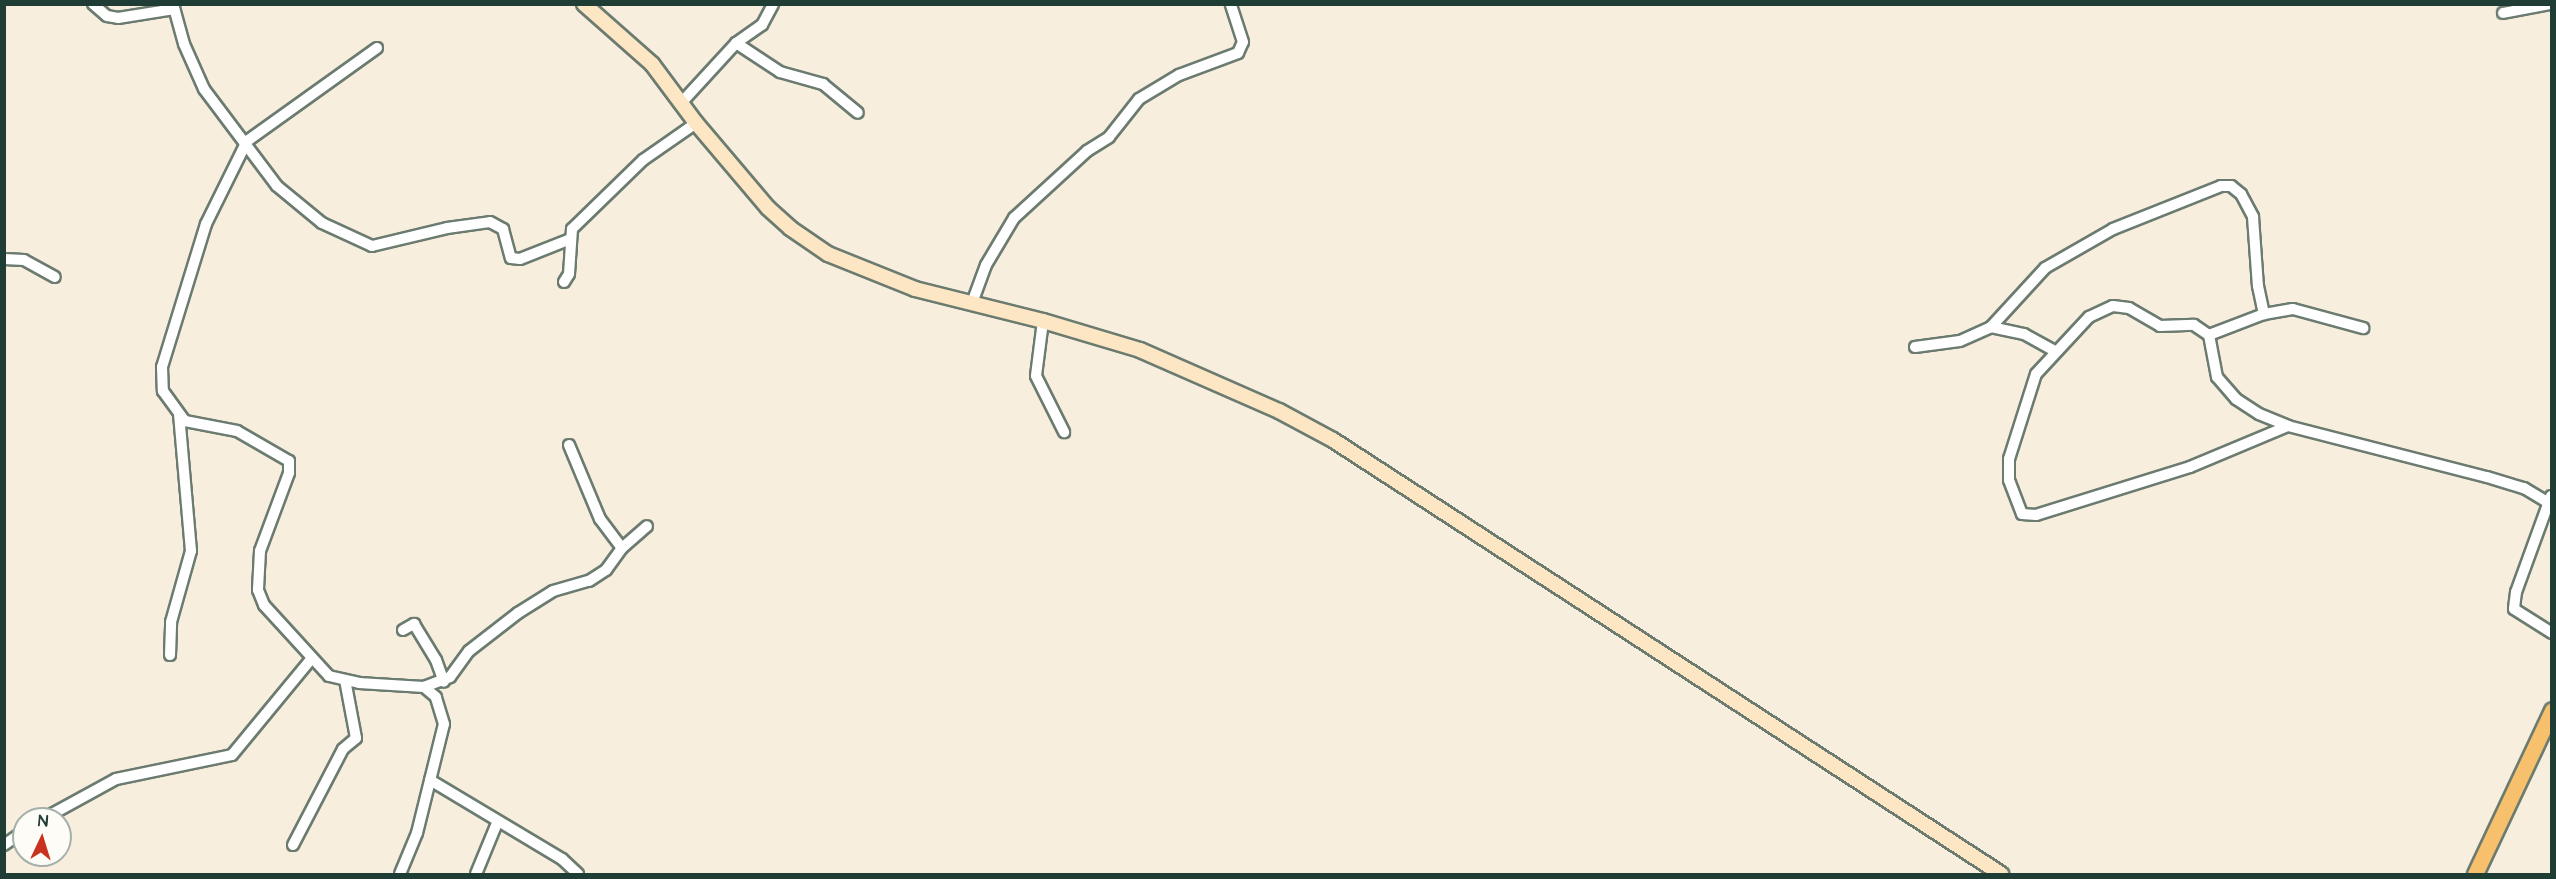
<!DOCTYPE html>
<html>
<head>
<meta charset="utf-8">
<style>
	body { margin:0 }
	#map { position:relative; width:2556px; height:879px; overflow:hidden; background:#f8eede; font-family:"Architects Daughter",sans-serif }
	div>[style] { position:absolute }
	[style*='--x'] { left:calc(var(--x)*1px); top:calc(var(--y)*1px); width:calc(var(--w)*1px); rotate:calc(var(--a)*1deg) }
	.roads { filter:drop-shadow(2px 0 #6b7b70) drop-shadow(-2px 0 #6b7b70) drop-shadow(0 2px #6b7b70) drop-shadow(0 -2px #6b7b70) }
	.street>* { height:10px; margin:-5px; padding:0 5px; transform-origin:5px; border-radius:5px; background:#fff }
	.secondary>* { height:14px; margin:-7px; padding:0 7px; transform-origin:7px; border-radius:7px; background:#fce6c4 }
	.primary>* { height:15px; margin:-7.5px; padding:0 7.5px; transform-origin:7.5px; border-radius:7.5px; background:#f7c06c }
	span { translate:-50% -50%; white-space:nowrap; text-align:center; line-height:1.15; -webkit-text-stroke:5px #fdfcf7; paint-order:stroke }
	.frame { position:absolute; inset:0; border:6px solid #1f3d34; pointer-events:none }
	.north { position:absolute; left:12px; top:807px; width:60px; height:60px; box-sizing:border-box; background:#fdfcf7; border:2px solid #a4b0a9; border-radius:50%; rotate:4deg; font-size:16px; font-weight:700; line-height:24px; text-align:center; color:#1f3d34 }
	.north::after { content:''; display:block; margin:auto; width:21px; height:27px; background:#c8321e; clip-path:polygon(50% 0,100% 100%,50% 72%,0 100%) }
</style>
</head>
<body>
<div id="map">
	<div class="roads">
		<div class="street">
			<i style="--x:93;--y:4;--w:18;--a:41"></i>
			<i style="--x:107;--y:16;--w:11;--a:10"></i>
			<i style="--x:118;--y:18;--w:57;--a:-9.1"></i>
			<i style="--x:173;--y:4;--w:41;--a:74.6"></i>
			<i style="--x:184;--y:44;--w:49;--a:66"></i>
			<i style="--x:204;--y:89;--w:121;--a:53"></i>
			<i style="--x:277;--y:186;--w:58;--a:39.4"></i>
			<i style="--x:322;--y:223;--w:55;--a:24.7"></i>
			<i style="--x:372;--y:246;--w:77;--a:-13.5"></i>
			<i style="--x:447;--y:228;--w:43;--a:-7.9"></i>
			<i style="--x:490;--y:222;--w:15;--a:28"></i>
			<i style="--x:503;--y:229;--w:30;--a:75"></i>
			<i style="--x:511;--y:258;--w:9;--a:6"></i>
			<i style="--x:520;--y:259;--w:52;--a:-21.6"></i>
			<i style="--x:2503;--y:13;--w:48;--a:-10.8"></i>
			<i style="--x:736;--y:43;--w:53;--a:33.4"></i>
			<i style="--x:780;--y:72;--w:45;--a:15.6"></i>
			<i style="--x:823;--y:84;--w:45;--a:39.6"></i>
			<i style="--x:377;--y:48;--w:160;--a:144.4"></i>
			<i style="--x:247;--y:141;--w:93;--a:116.3"></i>
			<i style="--x:206;--y:224;--w:150;--a:107.1"></i>
			<i style="--x:162;--y:367;--w:24;--a:88"></i>
			<i style="--x:163;--y:391;--w:37;--a:54"></i>
			<i style="--x:185;--y:421;--w:53;--a:10.9"></i>
			<i style="--x:237;--y:431;--w:60;--a:30"></i>
			<i style="--x:289;--y:461;--w:12;--a:90"></i>
			<i style="--x:289;--y:473;--w:83;--a:110.4"></i>
			<i style="--x:260;--y:551;--w:39;--a:93"></i>
			<i style="--x:258;--y:590;--w:16;--a:68"></i>
			<i style="--x:264;--y:605;--w:96;--a:47.5"></i>
			<i style="--x:329;--y:676;--w:31;--a:13"></i>
			<i style="--x:359;--y:683;--w:65;--a:3.5"></i>
			<i style="--x:424;--y:687;--w:28;--a:-21"></i>
			<i style="--x:450;--y:677;--w:32;--a:-54"></i>
			<i style="--x:469;--y:651;--w:62;--a:-37.8"></i>
			<i style="--x:518;--y:613;--w:41;--a:-32.2"></i>
			<i style="--x:553;--y:591;--w:37;--a:-16"></i>
			<i style="--x:589;--y:581;--w:20;--a:-33"></i>
			<i style="--x:606;--y:570;--w:27;--a:-54"></i>
			<i style="--x:622;--y:548;--w:33;--a:-41"></i>
			<i style="--x:682;--y:102;--w:80;--a:-47.5"></i>
			<i style="--x:736;--y:43;--w:32;--a:-35"></i>
			<i style="--x:762;--y:25;--w:24;--a:-62"></i>
			<i style="--x:4;--y:259;--w:20;--a:3"></i>
			<i style="--x:24;--y:260;--w:35;--a:29"></i>
			<i style="--x:564;--y:282;--w:9;--a:-58"></i>
			<i style="--x:569;--y:274;--w:45;--a:-86.2"></i>
			<i style="--x:572;--y:229;--w:99;--a:-44.2"></i>
			<i style="--x:643;--y:160;--w:65;--a:-34.9"></i>
			<i style="--x:972;--y:303;--w:40;--a:-69.8"></i>
			<i style="--x:986;--y:265;--w:55;--a:-59.2"></i>
			<i style="--x:1014;--y:218;--w:99;--a:-42.5"></i>
			<i style="--x:1087;--y:151;--w:26;--a:-32"></i>
			<i style="--x:1109;--y:137;--w:48;--a:-51.7"></i>
			<i style="--x:1139;--y:99;--w:47;--a:-31"></i>
			<i style="--x:1179;--y:75;--w:63;--a:-20.4"></i>
			<i style="--x:1238;--y:53;--w:12;--a:-66"></i>
			<i style="--x:1243;--y:42;--w:40;--a:-108"></i>
			<i style="--x:1043;--y:321;--w:55;--a:97.3"></i>
			<i style="--x:1036;--y:376;--w:63;--a:63.4"></i>
			<i style="--x:1991;--y:327;--w:34;--a:12"></i>
			<i style="--x:2024;--y:334;--w:35;--a:29"></i>
			<i style="--x:2209;--y:335;--w:43;--a:79.2"></i>
			<i style="--x:2217;--y:377;--w:29;--a:49"></i>
			<i style="--x:2236;--y:399;--w:27;--a:33"></i>
			<i style="--x:2259;--y:414;--w:31;--a:22"></i>
			<i style="--x:2288;--y:426;--w:205;--a:14.4"></i>
			<i style="--x:2487;--y:477;--w:39;--a:17"></i>
			<i style="--x:2524;--y:488;--w:29;--a:31"></i>
			<i style="--x:1915;--y:347;--w:45;--a:-7.6"></i>
			<i style="--x:1960;--y:341;--w:34;--a:-24"></i>
			<i style="--x:1991;--y:327;--w:80;--a:-47.5"></i>
			<i style="--x:2045;--y:268;--w:78;--a:-29.8"></i>
			<i style="--x:2113;--y:229;--w:116;--a:-21.7"></i>
			<i style="--x:2221;--y:186;--w:10;--a:0"></i>
			<i style="--x:2231;--y:186;--w:13;--a:39"></i>
			<i style="--x:2241;--y:194;--w:26;--a:62"></i>
			<i style="--x:2253;--y:217;--w:69;--a:85.9"></i>
			<i style="--x:2258;--y:286;--w:29;--a:78"></i>
			<i style="--x:2288;--y:426;--w:106;--a:157.3"></i>
			<i style="--x:2190;--y:467;--w:161;--a:162.7"></i>
			<i style="--x:2036;--y:515;--w:14;--a:-176"></i>
			<i style="--x:2022;--y:514;--w:36;--a:-111"></i>
			<i style="--x:2009;--y:480;--w:21;--a:-90"></i>
			<i style="--x:2009;--y:459;--w:89;--a:-72.4"></i>
			<i style="--x:2036;--y:374;--w:78;--a:-47.1"></i>
			<i style="--x:2089;--y:317;--w:26;--a:-25"></i>
			<i style="--x:2113;--y:306;--w:16;--a:7"></i>
			<i style="--x:2129;--y:308;--w:36;--a:30"></i>
			<i style="--x:2160;--y:326;--w:34;--a:-2"></i>
			<i style="--x:2194;--y:325;--w:18;--a:34"></i>
			<i style="--x:2209;--y:335;--w:59;--a:-20.9"></i>
			<i style="--x:2264;--y:314;--w:29;--a:-10"></i>
			<i style="--x:2293;--y:309;--w:73;--a:15.2"></i>
			<i style="--x:569;--y:445;--w:80;--a:67.3"></i>
			<i style="--x:600;--y:519;--w:36;--a:53"></i>
			<i style="--x:2551;--y:496;--w:102;--a:110"></i>
			<i style="--x:2516;--y:592;--w:17;--a:97"></i>
			<i style="--x:2514;--y:609;--w:45;--a:32.3"></i>
			<i style="--x:403;--y:630;--w:13;--a:-29"></i>
			<i style="--x:414;--y:624;--w:42;--a:58.6"></i>
			<i style="--x:436;--y:660;--w:23;--a:70"></i>
			<i style="--x:170;--y:655;--w:33;--a:-88"></i>
			<i style="--x:171;--y:622;--w:74;--a:-74.3"></i>
			<i style="--x:191;--y:551;--w:138;--a:-95"></i>
			<i style="--x:430;--y:780;--w:154;--a:30.9"></i>
			<i style="--x:562;--y:859;--w:22;--a:43"></i>
			<i style="--x:43;--y:819;--w:83;--a:-28.7"></i>
			<i style="--x:116;--y:779;--w:118;--a:-11.7"></i>
			<i style="--x:232;--y:755;--w:124;--a:-50.5"></i>
			<i style="--x:4;--y:845;--w:24;--a:-35"></i>
			<i style="--x:293;--y:845;--w:108;--a:-62.5"></i>
			<i style="--x:343;--y:749;--w:17;--a:-40"></i>
			<i style="--x:356;--y:738;--w:59;--a:-100.7"></i>
			<i style="--x:400;--y:874;--w:44;--a:-67.5"></i>
			<i style="--x:417;--y:833;--w:112;--a:-76.1"></i>
			<i style="--x:444;--y:724;--w:28;--a:-107"></i>
			<i style="--x:436;--y:697;--w:16;--a:-140"></i>
			<i style="--x:476;--y:874;--w:55;--a:-67.6"></i>
		</div>
		<div class="secondary">
			<i style="--x:584;--y:4;--w:91;--a:41.4"></i>
			<i style="--x:652;--y:64;--w:74;--a:53.3"></i>
			<i style="--x:696;--y:123;--w:111;--a:49.7"></i>
			<i style="--x:768;--y:208;--w:30;--a:42"></i>
			<i style="--x:790;--y:228;--w:46;--a:34.4"></i>
			<i style="--x:828;--y:254;--w:94;--a:21.9"></i>
			<i style="--x:915;--y:289;--w:132;--a:14"></i>
			<i style="--x:1043;--y:321;--w:101;--a:16.6"></i>
			<i style="--x:1140;--y:350;--w:152;--a:23.7"></i>
			<i style="--x:1279;--y:411;--w:61;--a:28.2"></i>
			<i style="--x:1333;--y:440;--w:797;--a:33.01"></i>
		</div>
		<div class="primary">
			<i style="--x:2475;--y:874;--w:181;--a:-64.8"></i>
		</div>
	</div>
	<div class="frame"></div>
	<div class="north">N</div>
</div>
</body>
</html>
